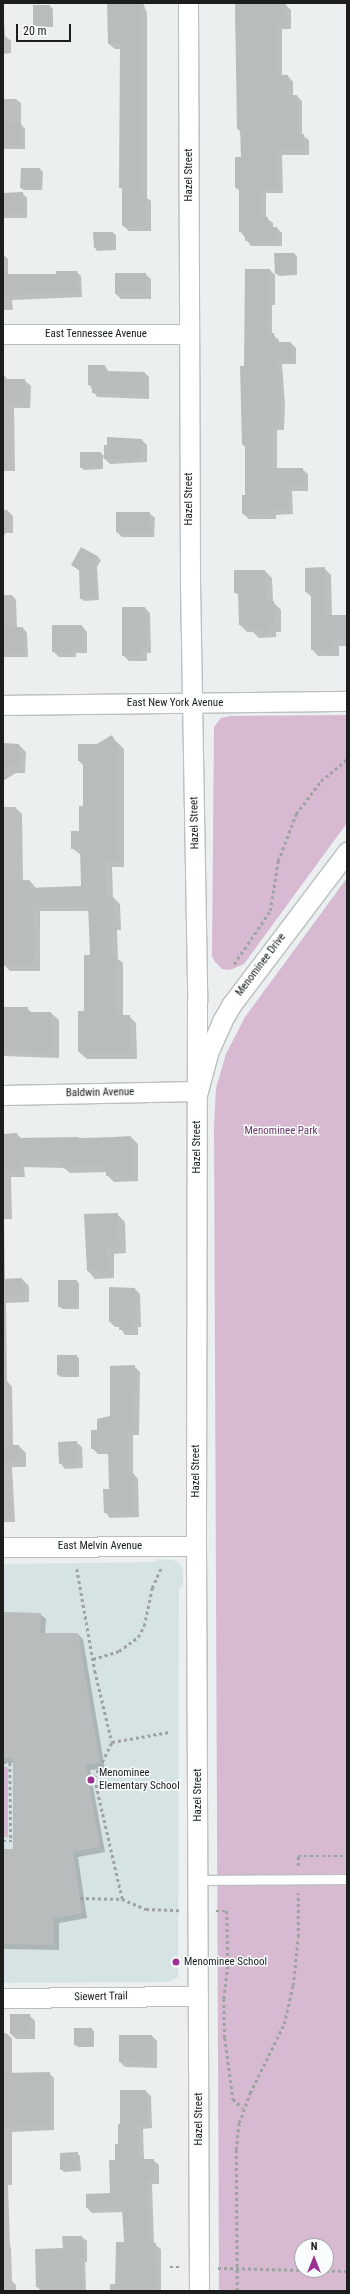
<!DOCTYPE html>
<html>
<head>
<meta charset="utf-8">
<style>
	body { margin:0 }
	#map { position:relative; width:350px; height:2294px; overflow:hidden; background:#ebeff0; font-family:"Roboto Condensed",sans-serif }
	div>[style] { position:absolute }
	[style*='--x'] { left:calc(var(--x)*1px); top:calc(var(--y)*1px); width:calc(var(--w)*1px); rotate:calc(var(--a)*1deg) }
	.built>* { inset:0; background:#d6e3e4 }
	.green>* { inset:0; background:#d7bad2 }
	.shadow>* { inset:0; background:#0003 }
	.building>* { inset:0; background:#b9bcbd }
	.path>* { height:2.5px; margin-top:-1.25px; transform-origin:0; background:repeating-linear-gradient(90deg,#9fa2a2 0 3px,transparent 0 6px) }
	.roads { filter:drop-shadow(1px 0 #bbbfbf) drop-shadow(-1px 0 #bbbfbf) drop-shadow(0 1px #bbbfbf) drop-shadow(0 -1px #bbbfbf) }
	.service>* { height:9px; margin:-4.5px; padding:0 4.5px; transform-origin:4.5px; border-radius:4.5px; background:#fff }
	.minor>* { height:19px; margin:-9.5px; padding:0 9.5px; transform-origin:9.5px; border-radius:9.5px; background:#fff }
	.dots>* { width:11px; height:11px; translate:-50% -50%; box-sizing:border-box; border:2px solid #f9fdfd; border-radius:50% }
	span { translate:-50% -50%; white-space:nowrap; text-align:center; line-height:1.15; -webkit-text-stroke:3px #f9fdfd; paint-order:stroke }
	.street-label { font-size:11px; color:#1c1d1d }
	.park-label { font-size:11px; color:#6f3668 }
	.poi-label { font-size:11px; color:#1c1d1d }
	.left { translate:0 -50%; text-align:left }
	.frame { position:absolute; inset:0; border:4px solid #1c1d1d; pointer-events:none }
	.north { position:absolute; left:294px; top:2238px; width:40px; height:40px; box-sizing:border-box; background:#f9fdfd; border:1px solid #a1a3a3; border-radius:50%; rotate:0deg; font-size:11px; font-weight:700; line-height:16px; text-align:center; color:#1c1d1d }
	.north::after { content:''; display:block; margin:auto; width:14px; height:18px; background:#9c3193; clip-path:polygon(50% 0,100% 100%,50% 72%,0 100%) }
	.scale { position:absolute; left:16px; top:24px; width:55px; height:18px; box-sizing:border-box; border:2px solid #1c1d1d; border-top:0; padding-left:5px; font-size:12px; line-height:14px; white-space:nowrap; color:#1c1d1d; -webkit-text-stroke:3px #f9fdfd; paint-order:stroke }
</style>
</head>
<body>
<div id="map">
	<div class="built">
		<i style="clip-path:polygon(158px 1559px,173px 1560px,179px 1563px,183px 1570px,183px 1584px,179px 1590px,178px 1977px,168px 1982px,3px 1983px,3px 1564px,155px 1562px)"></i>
	</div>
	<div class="green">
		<i style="clip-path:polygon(347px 715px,347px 823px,244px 964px,230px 970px,222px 969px,215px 962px,212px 956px,214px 727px,221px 718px,231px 716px)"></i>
		<i style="clip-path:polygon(evenodd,347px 878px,347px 2291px,219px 2291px,214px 1126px,216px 1088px,226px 1054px,245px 1017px,347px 878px,302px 2246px,326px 2246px,326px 2270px,302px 2270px,302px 2246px)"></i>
		<i style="clip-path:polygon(3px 1767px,8px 1767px,8px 1837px,3px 1837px)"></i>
	</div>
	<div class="shadow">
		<i style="clip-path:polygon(3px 3px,5px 36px,11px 41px,11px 53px,3px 54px,3px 61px)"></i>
		<i style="clip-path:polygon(124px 3px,143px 3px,147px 13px,147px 198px,151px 201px,151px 231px,129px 231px,123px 226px,123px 190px,120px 187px,121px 49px,115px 49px,109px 44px)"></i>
		<i style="clip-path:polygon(235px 3px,286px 5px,291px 10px,291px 29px,282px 29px,282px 76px,288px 76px,293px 82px,293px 96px,297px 96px,302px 101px,302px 135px,309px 140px,309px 155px,282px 155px,283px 193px,266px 193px,266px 218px,273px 223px,273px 228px,277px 228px,282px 233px,282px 246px,251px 246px,240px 231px,240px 191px,236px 188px,236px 158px,242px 158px,241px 133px,238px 129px)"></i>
		<i style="clip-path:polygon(34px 6px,50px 6px,53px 9px,53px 27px,37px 27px,34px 24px)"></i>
		<i style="clip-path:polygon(3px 99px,16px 99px,21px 103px,21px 124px,25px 129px,25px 149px,3px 149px)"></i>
		<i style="clip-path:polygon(22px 169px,40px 169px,43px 172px,42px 190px,24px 190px,21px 188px)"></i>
		<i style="clip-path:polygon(22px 193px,27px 198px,27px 218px,3px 218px,3px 194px)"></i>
		<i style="clip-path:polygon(94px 233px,113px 233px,116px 235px,116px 250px,97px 251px,95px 248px)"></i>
		<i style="clip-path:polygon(3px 254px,8px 259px,8px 275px,58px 275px,77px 272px,81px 276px,82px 297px,12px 300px,13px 310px,3px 310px)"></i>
		<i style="clip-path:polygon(294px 254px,297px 256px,297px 275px,279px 276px,276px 273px)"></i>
		<i style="clip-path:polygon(270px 270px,275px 275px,275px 305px,272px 305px,272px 334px,279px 340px,279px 343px,291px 343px,296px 348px,296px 364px,282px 364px,285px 405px,284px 430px,277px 430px,277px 469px,302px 469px,308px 474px,308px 491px,292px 491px,293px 514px,276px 515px,276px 519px,249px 519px,243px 514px,246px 496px,246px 448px,243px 445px,242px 367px,245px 367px)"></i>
		<i style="clip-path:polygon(145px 274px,151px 279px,151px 299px,121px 299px,116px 294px)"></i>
		<i style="clip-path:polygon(105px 366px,109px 372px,145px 373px,149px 377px,149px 399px,97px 397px,89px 384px)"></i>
		<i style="clip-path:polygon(3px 374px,8px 380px,24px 380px,31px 386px,30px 408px,14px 408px,15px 471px,3px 471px)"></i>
		<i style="clip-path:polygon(108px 438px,142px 440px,147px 445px,147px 462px,110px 464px,103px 457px,103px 469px,84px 470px,81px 467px,101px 453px,105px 457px)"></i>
		<i style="clip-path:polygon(3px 510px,7px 510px,13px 516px,13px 533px,5px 533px,5px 535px,3px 535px)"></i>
		<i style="clip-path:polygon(149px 513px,155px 518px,154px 537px,122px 537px,117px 532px)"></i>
		<i style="clip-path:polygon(98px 558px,101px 560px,97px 567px,99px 600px,84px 601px,81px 598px,80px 571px,72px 565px)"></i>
		<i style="clip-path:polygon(324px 568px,331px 575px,332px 616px,347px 616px,347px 646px,339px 646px,339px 656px,318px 656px,312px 649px,312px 597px,306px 592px)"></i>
		<i style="clip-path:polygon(265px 571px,272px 578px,273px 602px,281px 610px,281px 632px,276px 632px,276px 637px,259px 638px,253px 632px,247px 632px,240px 625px,239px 596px,235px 592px)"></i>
		<i style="clip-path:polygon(3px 595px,12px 595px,16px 600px,17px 628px,23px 628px,27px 633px,28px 657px,3px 657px)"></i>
		<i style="clip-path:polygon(145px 608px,150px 613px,151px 653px,147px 653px,147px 661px,129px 661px,123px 655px)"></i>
		<i style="clip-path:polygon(82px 626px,87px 632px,87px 653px,76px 653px,76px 657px,59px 657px,53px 651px)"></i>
		<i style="clip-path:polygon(111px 736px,124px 749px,124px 867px,112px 867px,113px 897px,120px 904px,121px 930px,117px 930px,118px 959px,123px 963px,123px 1016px,129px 1016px,136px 1023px,137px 1059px,87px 1059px,79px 1052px,79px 1012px,85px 1012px,91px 956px,90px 911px,40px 911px,40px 971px,10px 971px,3px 964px,3px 807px,15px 807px,22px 814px,23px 881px,30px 881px,36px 888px,82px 887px,81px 855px,72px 848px,80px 832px,84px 807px,84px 766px,79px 761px)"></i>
		<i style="clip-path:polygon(3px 744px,19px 745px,26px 752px,25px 773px,16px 773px,3px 781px)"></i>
		<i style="clip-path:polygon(3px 1008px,27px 1008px,32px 1013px,51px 1013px,59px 1020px,59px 1058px,3px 1056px)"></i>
		<i style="clip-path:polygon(17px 1134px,22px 1139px,131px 1137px,138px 1144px,138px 1181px,114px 1182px,107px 1175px,107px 1172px,70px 1173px,64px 1168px,24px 1167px,25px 1177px,11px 1177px,12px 1219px,4px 1219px,5px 1279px,22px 1279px,29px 1286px,29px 1302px,6px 1303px,7px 1381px,12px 1387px,13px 1446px,19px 1446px,26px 1453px,26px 1467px,12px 1467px,15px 1522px,3px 1522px,3px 1135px)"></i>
		<i style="clip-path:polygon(117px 1214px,125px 1222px,126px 1253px,114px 1254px,114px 1278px,95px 1279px,88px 1271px,85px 1215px)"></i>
		<i style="clip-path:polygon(76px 1281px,79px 1283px,79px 1309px,62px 1309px,59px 1306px)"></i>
		<i style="clip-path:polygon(135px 1289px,140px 1294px,141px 1327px,138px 1327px,138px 1335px,125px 1335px,120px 1327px,115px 1327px,110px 1322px)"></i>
		<i style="clip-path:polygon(76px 1356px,79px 1358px,79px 1377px,61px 1377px,58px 1375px)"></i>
		<i style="clip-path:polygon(134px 1366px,140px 1372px,139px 1435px,133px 1435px,133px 1473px,138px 1479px,139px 1517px,110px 1518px,105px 1512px,110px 1490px,109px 1454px,98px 1454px,92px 1448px,98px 1431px,111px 1417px)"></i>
		<i style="clip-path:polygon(76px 1442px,82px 1447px,83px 1468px,65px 1469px,60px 1463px)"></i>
		<i style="clip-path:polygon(3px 1613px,40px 1614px,46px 1619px,45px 1634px,78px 1634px,83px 1639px,105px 1769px,90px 1770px,105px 1852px,78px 1857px,87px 1918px,59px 1923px,59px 1950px,3px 1949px,3px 1850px,14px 1850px,14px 1763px,3px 1763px)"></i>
		<i style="clip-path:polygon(29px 2015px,35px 2021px,35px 2039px,16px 2039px,11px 2034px)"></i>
		<i style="clip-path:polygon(91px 2029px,94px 2031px,94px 2047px,78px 2047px,75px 2045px)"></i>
		<i style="clip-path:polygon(3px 2033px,6px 2033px,12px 2038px,12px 2073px,49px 2073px,54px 2078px,54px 2130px,12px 2132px,12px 2185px,8px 2185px,10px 2246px,11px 2248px,12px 2281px,16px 2285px,16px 2291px,3px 2291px)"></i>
		<i style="clip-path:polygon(152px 2036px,157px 2041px,157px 2068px,125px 2067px,120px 2062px)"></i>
		<i style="clip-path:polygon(121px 2091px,146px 2091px,151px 2096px,152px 2128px,143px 2129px,144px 2160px,153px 2160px,159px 2165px,159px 2184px,152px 2184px,154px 2244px,161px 2249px,161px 2291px,110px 2291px,110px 2284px,116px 2284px,125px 2243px,124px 2212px,92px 2213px,87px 2208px,111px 2194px,121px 2124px)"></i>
		<i style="clip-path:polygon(77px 2153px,80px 2156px,81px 2171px,64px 2172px,61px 2169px)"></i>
		<i style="clip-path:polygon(82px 2237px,87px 2241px,87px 2262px,85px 2262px,86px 2291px,41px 2291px,37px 2287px,64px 2249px)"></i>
	</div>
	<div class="building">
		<i style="clip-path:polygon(107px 3px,140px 3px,142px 7px,142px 195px,146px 195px,146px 226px,122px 226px,122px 188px,119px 188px,120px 43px,108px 44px)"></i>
		<i style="clip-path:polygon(235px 3px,286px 4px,287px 25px,277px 25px,277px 75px,288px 75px,288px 95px,297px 95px,297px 134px,304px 134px,304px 150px,278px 150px,278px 188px,261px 188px,262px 217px,268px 217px,268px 227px,277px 227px,277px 241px,245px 241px,245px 232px,239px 232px,239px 188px,235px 188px,235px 157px,241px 157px,240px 129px,237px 129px)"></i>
		<i style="clip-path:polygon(33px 5px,50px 5px,51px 25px,33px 25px)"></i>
		<i style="clip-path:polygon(3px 123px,21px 123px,21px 145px,3px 145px)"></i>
		<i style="clip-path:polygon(21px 168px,40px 168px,40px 188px,20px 188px)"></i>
		<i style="clip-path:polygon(23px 192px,23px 214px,3px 214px,3px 193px)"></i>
		<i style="clip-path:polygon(93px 232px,113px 232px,114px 248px,94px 248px)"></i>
		<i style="clip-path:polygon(274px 253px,295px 253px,295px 273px,275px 274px)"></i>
		<i style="clip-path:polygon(245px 269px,270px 269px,270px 300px,267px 300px,268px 333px,274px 333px,275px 342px,291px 342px,291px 359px,278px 359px,281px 399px,279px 425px,272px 425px,272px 468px,303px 468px,303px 486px,287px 486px,288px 509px,271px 510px,271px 514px,242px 514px,242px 495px,245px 495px,245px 445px,242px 445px,240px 366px,244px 366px)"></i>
		<i style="clip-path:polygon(56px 271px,77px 271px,78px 293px,3px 295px,3px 274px,56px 274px)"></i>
		<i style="clip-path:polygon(115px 273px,146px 273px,146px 294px,115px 294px)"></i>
		<i style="clip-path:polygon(88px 365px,105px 365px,105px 371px,145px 372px,145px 395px,92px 393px,92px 385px,88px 385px)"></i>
		<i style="clip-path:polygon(3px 379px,25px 379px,24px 402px,3px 402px)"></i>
		<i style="clip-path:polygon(107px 437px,142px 439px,142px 457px,104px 459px,104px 445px,107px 445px)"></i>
		<i style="clip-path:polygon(80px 452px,101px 452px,101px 467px,80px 468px)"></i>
		<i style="clip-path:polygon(116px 512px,150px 512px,149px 532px,116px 532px)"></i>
		<i style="clip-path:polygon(81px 547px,99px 557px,95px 564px,96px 598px,80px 599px,79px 570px,71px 565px)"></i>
		<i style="clip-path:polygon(325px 567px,326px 615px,347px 615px,347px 640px,333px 640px,333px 650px,311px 650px,311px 592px,305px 592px,305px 568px)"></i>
		<i style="clip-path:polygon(234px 570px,265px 570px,266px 601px,274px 601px,274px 625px,268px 625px,269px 630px,250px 630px,250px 625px,239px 625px,238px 593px,234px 593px)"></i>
		<i style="clip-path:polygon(122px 607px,145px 607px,146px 648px,142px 648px,142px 655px,122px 656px)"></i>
		<i style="clip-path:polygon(52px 625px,82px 625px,82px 648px,71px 648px,71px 652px,52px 652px)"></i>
		<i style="clip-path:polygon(3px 627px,23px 627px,23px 653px,3px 652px)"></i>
		<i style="clip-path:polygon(112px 735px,117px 744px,117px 860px,105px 860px,106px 896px,113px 896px,114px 923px,110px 923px,112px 955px,116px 955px,116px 1015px,130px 1015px,130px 1052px,78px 1052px,78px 1011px,84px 1011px,84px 955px,90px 955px,88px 904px,33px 905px,34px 964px,3px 965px,3px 881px,30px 880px,30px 888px,81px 886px,80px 848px,71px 849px,71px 831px,79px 831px,79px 806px,83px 806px,83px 761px,78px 761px,78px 744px,97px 744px)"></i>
		<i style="clip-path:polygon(3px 743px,19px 744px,19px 766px,3px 766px)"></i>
		<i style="clip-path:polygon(3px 1007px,28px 1007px,28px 1012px,51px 1012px,51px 1051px,3px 1049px)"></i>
		<i style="clip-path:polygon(17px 1133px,17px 1138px,79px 1137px,79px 1139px,131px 1136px,131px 1175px,106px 1176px,106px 1165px,62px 1167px,62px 1161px,18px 1161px,18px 1170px,3px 1170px,3px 1134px)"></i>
		<i style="clip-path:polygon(118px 1213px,118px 1246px,106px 1246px,107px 1271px,87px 1271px,84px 1214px)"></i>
		<i style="clip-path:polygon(22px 1278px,23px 1296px,3px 1296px,3px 1279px)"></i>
		<i style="clip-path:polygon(58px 1280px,77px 1280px,77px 1306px,58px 1307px)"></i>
		<i style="clip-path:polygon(109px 1287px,135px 1288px,136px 1322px,133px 1322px,133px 1330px,119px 1330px,119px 1322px,109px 1322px)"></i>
		<i style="clip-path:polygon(57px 1355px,77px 1355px,77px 1375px,57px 1375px)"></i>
		<i style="clip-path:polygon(135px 1365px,134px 1430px,128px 1430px,128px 1473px,133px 1473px,134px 1512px,104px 1513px,103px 1489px,109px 1489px,108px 1448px,91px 1449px,91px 1430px,97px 1430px,97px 1419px,110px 1416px,110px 1366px)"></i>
		<i style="clip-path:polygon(77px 1441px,78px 1463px,59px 1464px,58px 1442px)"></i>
		<i style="clip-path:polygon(3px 1445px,19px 1445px,19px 1460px,3px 1461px)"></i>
		<i style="clip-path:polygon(3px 1612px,41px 1613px,40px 1633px,78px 1633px,100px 1763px,86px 1765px,100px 1847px,73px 1852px,82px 1913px,54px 1918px,54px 1945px,3px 1944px,3px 1849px,13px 1849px,13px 1758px,3px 1758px)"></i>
		<i style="clip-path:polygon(10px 2014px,30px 2014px,30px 2034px,10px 2034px)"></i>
		<i style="clip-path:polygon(74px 2028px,92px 2028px,92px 2045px,74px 2045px)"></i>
		<i style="clip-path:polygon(119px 2035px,152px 2035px,152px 2063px,119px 2062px)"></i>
		<i style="clip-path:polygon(50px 2072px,50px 2125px,3px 2127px,3px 2073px)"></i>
		<i style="clip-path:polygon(120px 2090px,146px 2090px,148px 2124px,138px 2124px,139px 2159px,154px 2159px,154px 2179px,147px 2179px,150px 2242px,156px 2243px,155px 2291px,115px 2291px,116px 2242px,124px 2242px,122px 2207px,86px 2208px,86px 2194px,110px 2193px,109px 2160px,115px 2160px,115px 2144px,118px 2144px,118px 2124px,120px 2124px)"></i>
		<i style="clip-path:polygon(78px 2152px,78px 2169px,60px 2170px,60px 2153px)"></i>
		<i style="clip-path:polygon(62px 2236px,82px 2236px,83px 2257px,80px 2257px,82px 2291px,40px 2291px,40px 2287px,36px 2287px,35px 2249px,63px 2248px)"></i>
	</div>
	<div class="path">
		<i style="--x:234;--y:964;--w:64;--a:-55.8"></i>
		<i style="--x:270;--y:911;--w:51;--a:-80.9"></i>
		<i style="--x:278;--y:861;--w:50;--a:-69"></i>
		<i style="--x:296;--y:814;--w:41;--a:-52.9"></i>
		<i style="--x:321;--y:781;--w:34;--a:-40"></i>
		<i style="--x:77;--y:1569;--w:104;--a:80"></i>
		<i style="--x:95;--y:1671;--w:73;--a:76.5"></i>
		<i style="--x:93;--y:1659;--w:27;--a:-17"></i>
		<i style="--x:119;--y:1651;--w:24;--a:-36"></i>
		<i style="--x:138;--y:1637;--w:13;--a:-61"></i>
		<i style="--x:144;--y:1626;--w:39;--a:-78"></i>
		<i style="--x:152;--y:1588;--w:22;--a:-66"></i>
		<i style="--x:3;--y:1763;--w:7;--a:0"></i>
		<i style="--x:10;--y:1763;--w:78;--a:89.3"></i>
		<i style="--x:88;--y:1779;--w:6;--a:-9"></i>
		<i style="--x:3;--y:1841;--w:10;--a:0"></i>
		<i style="--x:298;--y:1866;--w:10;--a:-90"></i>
		<i style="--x:298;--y:1856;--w:49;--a:0"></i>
		<i style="--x:80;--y:1898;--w:42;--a:1.4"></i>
		<i style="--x:122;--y:1899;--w:26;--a:23"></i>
		<i style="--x:146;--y:1909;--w:33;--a:2"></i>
		<i style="--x:122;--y:1899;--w:124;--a:-103"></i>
		<i style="--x:94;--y:1778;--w:40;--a:-63.4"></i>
		<i style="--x:112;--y:1742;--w:58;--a:-10"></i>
		<i style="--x:216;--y:1911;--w:11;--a:0"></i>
		<i style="--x:227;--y:1911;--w:55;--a:89"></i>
		<i style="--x:228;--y:1966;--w:33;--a:97"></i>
		<i style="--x:224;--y:1999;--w:39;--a:89"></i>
		<i style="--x:225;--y:2038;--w:62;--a:82.5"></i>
		<i style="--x:233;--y:2099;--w:13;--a:42"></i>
		<i style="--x:170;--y:2267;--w:11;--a:0"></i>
		<i style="--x:218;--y:2268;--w:129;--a:1.3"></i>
		<i style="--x:237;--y:2291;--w:141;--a:-90.4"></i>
		<i style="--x:236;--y:2150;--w:27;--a:-84"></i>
		<i style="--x:239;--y:2123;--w:32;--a:-70"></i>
		<i style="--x:250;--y:2093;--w:77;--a:-63.8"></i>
		<i style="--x:284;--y:2024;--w:39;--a:-77"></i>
		<i style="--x:293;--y:1986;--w:49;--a:-84.2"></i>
		<i style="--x:298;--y:1937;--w:44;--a:-90"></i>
	</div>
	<div class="roads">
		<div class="service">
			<i style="--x:198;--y:1880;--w:149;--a:-0.4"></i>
		</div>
		<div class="minor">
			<i style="--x:188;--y:3;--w:579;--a:89.8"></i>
			<i style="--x:190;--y:582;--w:419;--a:89"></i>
			<i style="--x:197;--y:1001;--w:545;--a:90.11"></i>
			<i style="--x:196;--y:1546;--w:745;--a:89.77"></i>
			<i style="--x:3;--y:334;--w:185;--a:0"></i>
			<i style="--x:3;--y:705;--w:344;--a:-0.7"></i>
			<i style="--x:3;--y:1095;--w:195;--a:-1.2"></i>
			<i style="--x:198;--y:1091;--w:39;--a:-75"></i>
			<i style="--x:208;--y:1053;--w:35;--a:-66"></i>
			<i style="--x:222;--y:1021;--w:20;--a:-60"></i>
			<i style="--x:232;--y:1004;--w:191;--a:-52.9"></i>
			<i style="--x:3;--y:1547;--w:193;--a:-0.3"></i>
			<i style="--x:3;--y:1998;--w:195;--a:-0.6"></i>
		</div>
	</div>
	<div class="dots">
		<i style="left:91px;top:1780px;background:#9c3193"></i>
		<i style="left:176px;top:1962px;background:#9c3193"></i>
	</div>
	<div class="street-label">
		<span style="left:189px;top:175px;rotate:-90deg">Hazel Street</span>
		<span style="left:96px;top:334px">East Tennessee Avenue</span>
		<span style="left:189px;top:499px;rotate:-90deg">Hazel Street</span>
		<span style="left:175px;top:703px">East New York Avenue</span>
		<span style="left:195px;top:823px;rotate:-91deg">Hazel Street</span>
		<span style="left:261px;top:965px;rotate:-53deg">Menominee Drive</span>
		<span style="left:100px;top:1093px;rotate:-1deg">Baldwin Avenue</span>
		<span style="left:197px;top:1147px;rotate:-90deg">Hazel Street</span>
		<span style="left:196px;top:1471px;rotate:-90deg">Hazel Street</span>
		<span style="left:100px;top:1546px">East Melvin Avenue</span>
		<span style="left:198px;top:1795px;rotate:-90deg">Hazel Street</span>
		<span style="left:101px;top:1997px;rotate:-1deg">Siewert Trail</span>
		<span style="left:199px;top:2119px;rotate:-90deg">Hazel Street</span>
	</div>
	<div class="park-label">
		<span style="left:281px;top:1131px">Menominee Park</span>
	</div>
	<div class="poi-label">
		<span class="left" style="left:99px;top:1780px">Menominee<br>Elementary School</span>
		<span class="left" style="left:184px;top:1962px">Menominee School</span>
	</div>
	<div class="frame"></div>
	<div class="north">N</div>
	<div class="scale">20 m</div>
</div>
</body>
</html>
